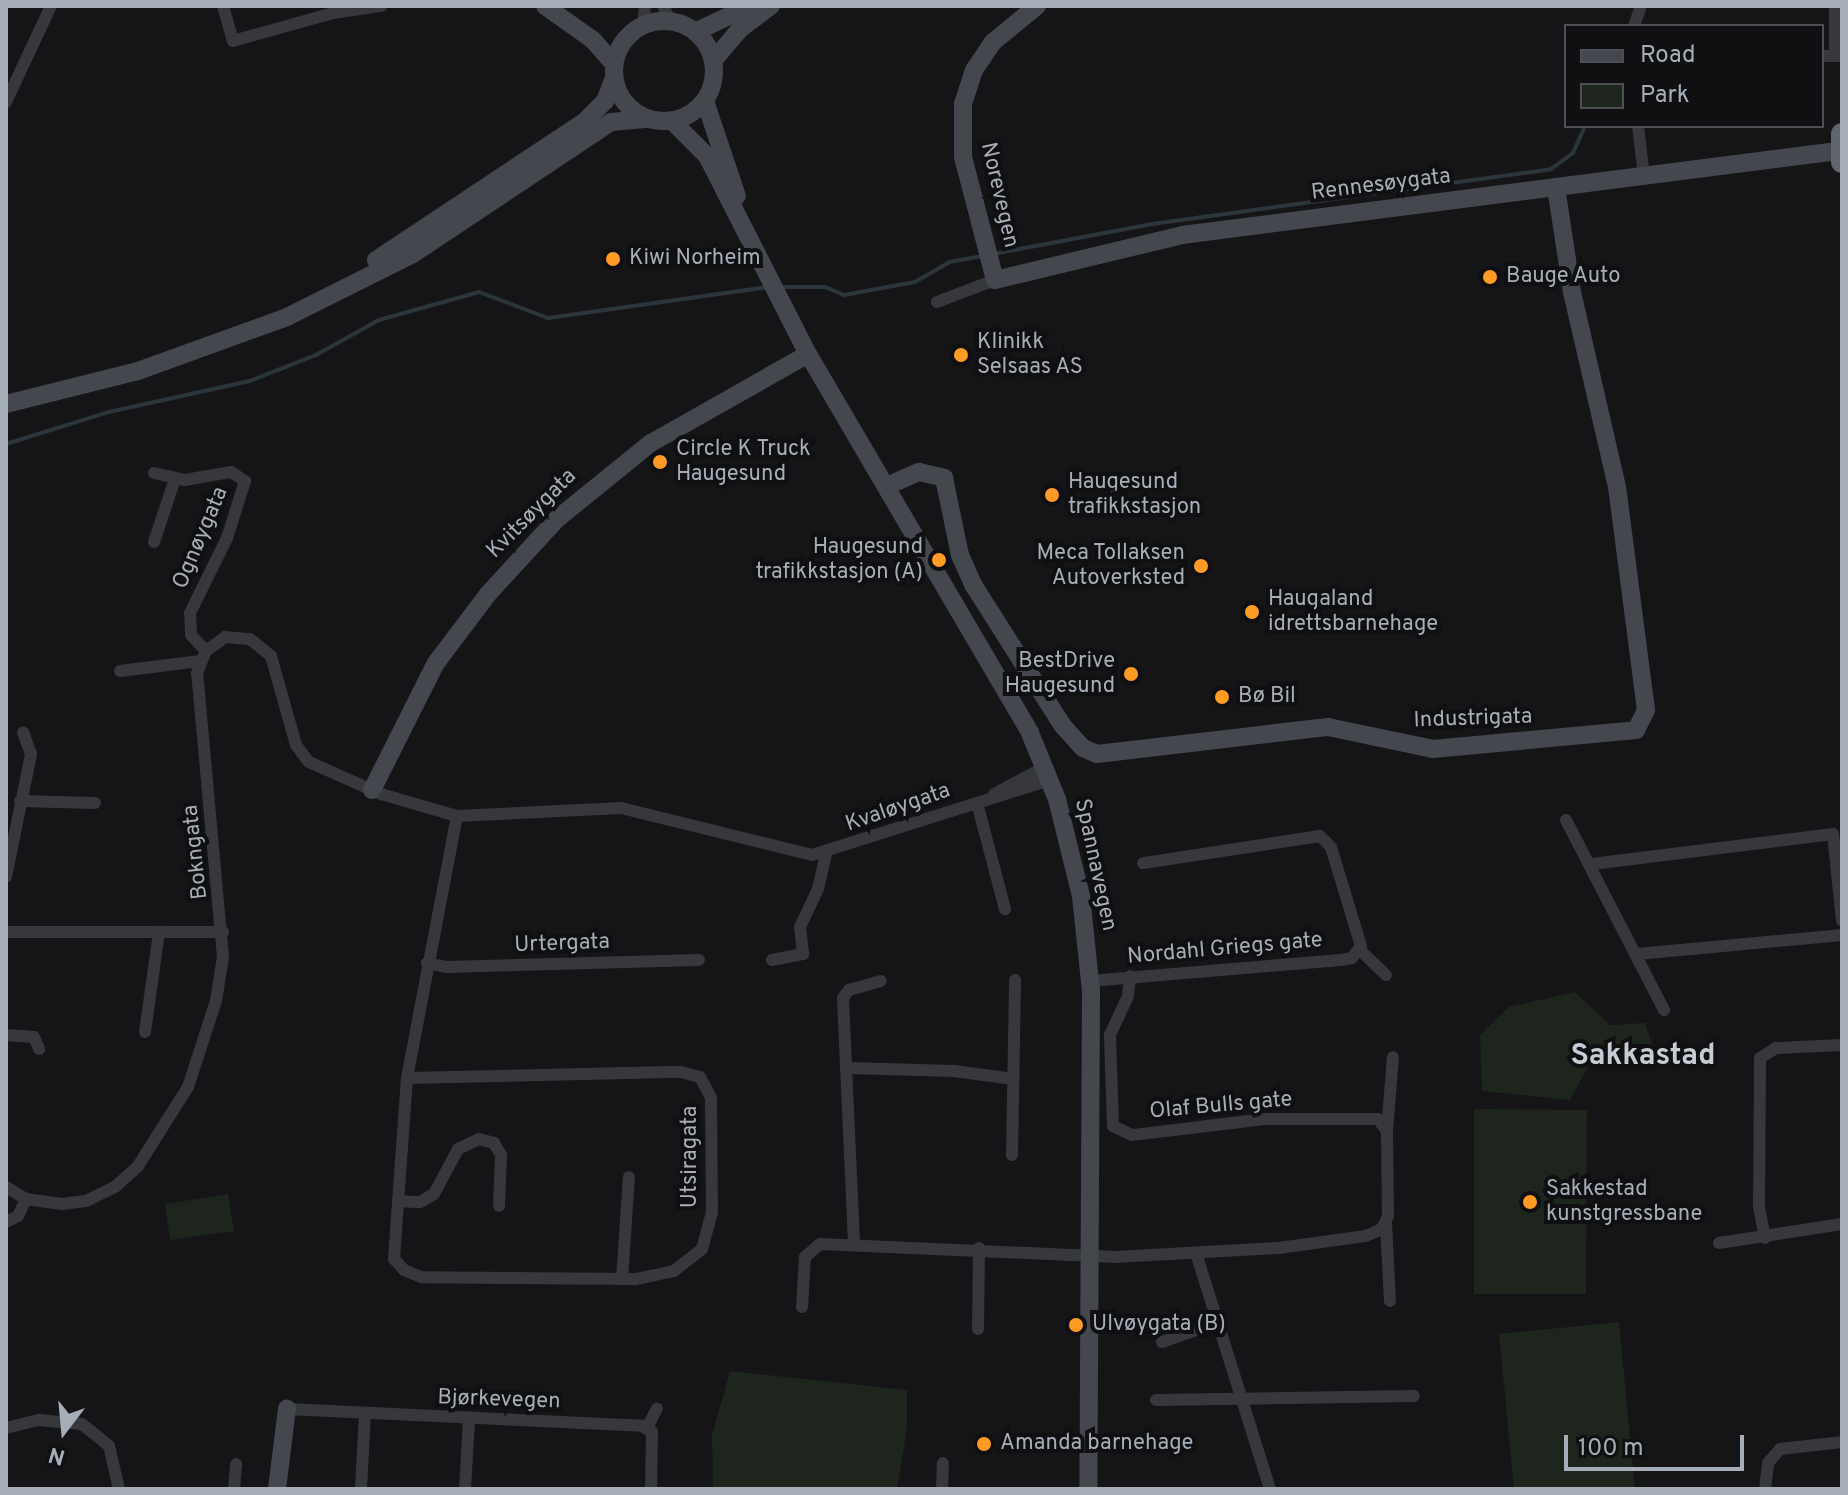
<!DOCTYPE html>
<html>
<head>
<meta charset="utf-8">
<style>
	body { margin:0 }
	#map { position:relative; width:1848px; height:1495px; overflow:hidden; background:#151517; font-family:Overpass,sans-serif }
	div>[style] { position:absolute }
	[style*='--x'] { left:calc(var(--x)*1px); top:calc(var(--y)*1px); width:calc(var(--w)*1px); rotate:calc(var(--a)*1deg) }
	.green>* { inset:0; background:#1d251d }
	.stream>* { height:4px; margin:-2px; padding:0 2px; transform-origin:2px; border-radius:2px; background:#2a363c }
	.street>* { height:12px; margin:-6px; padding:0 6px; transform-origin:6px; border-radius:6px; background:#36383c }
	.secondary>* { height:18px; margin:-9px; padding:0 9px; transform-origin:9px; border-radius:9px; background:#44474d }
	.secondary>.ring { margin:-9px; padding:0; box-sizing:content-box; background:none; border:18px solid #44474d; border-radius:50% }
	.highway>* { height:22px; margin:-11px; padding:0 11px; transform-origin:11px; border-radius:11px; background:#61666e }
	.dots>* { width:22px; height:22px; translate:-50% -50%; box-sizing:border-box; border:4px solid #101012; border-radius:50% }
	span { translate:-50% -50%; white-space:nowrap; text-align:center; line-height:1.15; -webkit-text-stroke:8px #101012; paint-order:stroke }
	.street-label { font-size:22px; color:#a6aeb8 }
	.poi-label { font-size:22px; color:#a6aeb8 }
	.left { translate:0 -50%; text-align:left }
	.right { translate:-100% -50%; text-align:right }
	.district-label { font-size:30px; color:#c7ccd4; font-weight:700 }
	.frame { position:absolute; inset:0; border:8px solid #a6aeb8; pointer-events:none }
	.legend { position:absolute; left:1564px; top:24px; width:260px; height:104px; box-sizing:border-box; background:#101012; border:2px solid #4c4f54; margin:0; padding:10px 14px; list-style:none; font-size:24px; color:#a6aeb8 }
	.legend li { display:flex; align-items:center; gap:16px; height:40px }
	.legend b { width:40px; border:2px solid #4c4f54 }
	.north { position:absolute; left:24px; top:1391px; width:80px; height:80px; -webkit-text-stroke:6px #101012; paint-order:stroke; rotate:196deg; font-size:22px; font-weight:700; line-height:32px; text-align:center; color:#a6aeb8 }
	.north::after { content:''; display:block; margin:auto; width:28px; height:36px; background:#a6aeb8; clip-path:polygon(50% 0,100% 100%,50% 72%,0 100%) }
	.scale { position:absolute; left:1564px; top:1435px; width:180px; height:36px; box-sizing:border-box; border:4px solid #a6aeb8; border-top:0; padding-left:10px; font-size:24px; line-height:28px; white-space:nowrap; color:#a6aeb8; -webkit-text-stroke:6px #101012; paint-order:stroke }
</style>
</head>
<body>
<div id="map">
	<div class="green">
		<i style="clip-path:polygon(1575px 992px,1610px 1025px,1645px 1023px,1653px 1047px,1591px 1061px,1570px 1100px,1482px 1091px,1480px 1035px,1509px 1007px)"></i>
		<i style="clip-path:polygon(1474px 1109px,1587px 1110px,1586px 1294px,1474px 1294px)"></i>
		<i style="clip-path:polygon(228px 1194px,234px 1231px,170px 1240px,165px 1204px)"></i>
		<i style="clip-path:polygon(1619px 1322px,1635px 1489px,1514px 1489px,1499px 1334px)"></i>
		<i style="clip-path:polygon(730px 1371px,907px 1390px,907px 1428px,897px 1489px,713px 1489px,712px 1435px)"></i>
	</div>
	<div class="stream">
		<i style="--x:993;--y:254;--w:162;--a:-10.7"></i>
		<i style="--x:1152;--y:224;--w:403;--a:-7.8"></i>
		<i style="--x:1551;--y:169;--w:27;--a:-36"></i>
		<i style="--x:1573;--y:153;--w:30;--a:-66"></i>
		<i style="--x:782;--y:287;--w:43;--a:0"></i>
		<i style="--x:825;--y:287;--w:21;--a:23"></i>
		<i style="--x:844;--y:295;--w:72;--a:-10.4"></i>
		<i style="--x:915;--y:282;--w:39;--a:-30"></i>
		<i style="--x:949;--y:262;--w:36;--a:-10"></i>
		<i style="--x:6;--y:444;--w:108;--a:-17.3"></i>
		<i style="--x:109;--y:412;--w:144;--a:-12.4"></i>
		<i style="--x:250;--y:381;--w:71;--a:-21.5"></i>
		<i style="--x:316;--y:355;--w:72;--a:-29.1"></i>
		<i style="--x:379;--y:320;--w:104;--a:-15.6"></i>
		<i style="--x:479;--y:292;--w:74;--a:20.6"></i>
		<i style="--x:548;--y:318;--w:223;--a:-8"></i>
	</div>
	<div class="street">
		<i style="--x:223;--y:6;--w:36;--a:74"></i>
		<i style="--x:233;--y:41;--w:104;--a:-15.6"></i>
		<i style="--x:333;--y:13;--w:49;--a:-8.3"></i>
		<i style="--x:663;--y:6;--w:18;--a:63"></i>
		<i style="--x:1835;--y:6;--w:50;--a:90"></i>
		<i style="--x:643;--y:25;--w:19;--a:-84"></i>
		<i style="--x:1634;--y:26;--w:21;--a:-71"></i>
		<i style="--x:1822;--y:56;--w:20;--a:0"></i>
		<i style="--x:6;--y:102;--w:106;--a:-64.9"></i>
		<i style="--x:1638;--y:126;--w:50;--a:83.2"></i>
		<i style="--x:937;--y:302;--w:62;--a:-20.8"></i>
		<i style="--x:154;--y:473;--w:32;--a:13"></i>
		<i style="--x:185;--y:480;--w:47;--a:-9.9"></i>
		<i style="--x:231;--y:472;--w:17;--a:33"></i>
		<i style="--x:245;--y:481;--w:60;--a:107.5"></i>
		<i style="--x:227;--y:538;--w:84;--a:116.3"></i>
		<i style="--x:190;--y:613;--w:22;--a:87"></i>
		<i style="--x:191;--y:635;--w:22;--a:47"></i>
		<i style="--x:154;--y:542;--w:66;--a:-71.6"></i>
		<i style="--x:120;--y:671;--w:81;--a:-7.1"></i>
		<i style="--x:994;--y:794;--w:58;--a:-27.9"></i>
		<i style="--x:20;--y:801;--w:75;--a:1.5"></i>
		<i style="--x:977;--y:803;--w:110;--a:75.2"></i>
		<i style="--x:1566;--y:820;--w:214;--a:62.7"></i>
		<i style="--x:1592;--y:864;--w:243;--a:-7.1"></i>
		<i style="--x:1833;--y:834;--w:87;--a:84.1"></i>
		<i style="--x:6;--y:877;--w:126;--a:-78.5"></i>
		<i style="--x:31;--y:754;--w:23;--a:-110"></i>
		<i style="--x:6;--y:932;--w:217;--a:0"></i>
		<i style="--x:1360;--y:950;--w:36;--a:44"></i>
		<i style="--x:1637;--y:954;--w:206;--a:-5.3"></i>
		<i style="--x:772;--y:960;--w:32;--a:-11"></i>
		<i style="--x:803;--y:954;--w:27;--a:-96"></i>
		<i style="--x:800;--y:927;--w:42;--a:-64.7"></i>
		<i style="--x:818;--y:889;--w:36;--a:-77"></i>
		<i style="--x:427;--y:963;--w:19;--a:12"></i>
		<i style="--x:446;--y:967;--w:253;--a:-1.6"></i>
		<i style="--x:1090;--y:981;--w:252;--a:-4.8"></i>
		<i style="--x:1341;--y:960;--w:11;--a:-10"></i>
		<i style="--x:1352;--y:958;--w:15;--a:-53"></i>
		<i style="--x:1361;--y:946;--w:103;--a:-106.9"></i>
		<i style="--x:1331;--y:847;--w:16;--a:-135"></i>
		<i style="--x:1320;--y:836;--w:179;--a:171.3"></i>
		<i style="--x:145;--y:1032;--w:101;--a:-82"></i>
		<i style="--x:6;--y:1035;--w:28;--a:4"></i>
		<i style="--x:34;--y:1037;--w:13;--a:67"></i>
		<i style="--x:847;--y:1068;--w:107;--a:1.6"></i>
		<i style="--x:954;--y:1071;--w:60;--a:7.7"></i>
		<i style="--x:407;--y:1078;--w:274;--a:-1.3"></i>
		<i style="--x:681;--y:1072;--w:20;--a:15"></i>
		<i style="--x:700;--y:1077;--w:24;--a:62"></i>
		<i style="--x:711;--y:1098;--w:114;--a:89.5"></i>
		<i style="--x:712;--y:1212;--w:38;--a:105"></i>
		<i style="--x:702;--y:1249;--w:36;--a:142"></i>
		<i style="--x:674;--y:1271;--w:40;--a:168"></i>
		<i style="--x:635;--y:1279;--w:214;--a:-179.5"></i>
		<i style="--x:421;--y:1277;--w:18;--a:-158"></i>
		<i style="--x:404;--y:1270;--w:15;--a:-132"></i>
		<i style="--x:394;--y:1259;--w:181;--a:-85.9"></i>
		<i style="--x:407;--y:1078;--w:267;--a:-79.2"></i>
		<i style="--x:1387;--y:1131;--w:74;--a:-85.4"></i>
		<i style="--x:1012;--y:1155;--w:175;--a:-89"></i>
		<i style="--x:6;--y:1187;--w:23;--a:31"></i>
		<i style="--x:26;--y:1199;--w:36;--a:8"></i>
		<i style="--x:62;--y:1204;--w:24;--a:-7"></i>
		<i style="--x:86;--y:1201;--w:32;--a:-26"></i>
		<i style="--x:115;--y:1187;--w:31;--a:-42"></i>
		<i style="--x:138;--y:1166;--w:93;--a:-57.7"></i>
		<i style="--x:188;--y:1087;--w:90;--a:-72"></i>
		<i style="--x:216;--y:1001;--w:45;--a:-81"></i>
		<i style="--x:223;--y:957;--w:285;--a:-95.2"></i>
		<i style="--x:197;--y:673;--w:24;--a:-68"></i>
		<i style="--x:206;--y:651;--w:24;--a:-36"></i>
		<i style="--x:225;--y:637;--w:25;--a:5"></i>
		<i style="--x:250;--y:639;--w:27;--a:39"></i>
		<i style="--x:271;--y:656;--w:92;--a:74.3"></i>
		<i style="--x:296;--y:745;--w:21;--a:53"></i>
		<i style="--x:309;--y:762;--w:79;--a:24"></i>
		<i style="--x:381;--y:794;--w:79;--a:16.1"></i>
		<i style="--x:457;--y:816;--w:164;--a:-2.8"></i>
		<i style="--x:621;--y:808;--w:197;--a:13.8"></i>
		<i style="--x:812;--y:855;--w:250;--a:-17.5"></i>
		<i style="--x:398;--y:1201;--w:22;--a:3"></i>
		<i style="--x:420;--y:1202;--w:16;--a:-30"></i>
		<i style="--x:434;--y:1194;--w:51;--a:-61.9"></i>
		<i style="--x:458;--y:1149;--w:23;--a:-25"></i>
		<i style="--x:479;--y:1139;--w:16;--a:15"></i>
		<i style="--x:494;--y:1143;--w:14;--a:60"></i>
		<i style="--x:501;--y:1155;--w:51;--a:92.2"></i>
		<i style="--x:6;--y:1222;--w:13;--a:-27"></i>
		<i style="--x:18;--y:1216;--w:19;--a:-65"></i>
		<i style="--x:1386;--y:1223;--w:78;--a:87.1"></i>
		<i style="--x:1765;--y:1238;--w:31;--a:-101"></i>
		<i style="--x:1759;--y:1208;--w:150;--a:-89.6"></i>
		<i style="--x:1760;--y:1058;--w:19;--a:-32"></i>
		<i style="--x:1776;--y:1048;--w:66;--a:-2.6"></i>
		<i style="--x:854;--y:1242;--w:244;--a:-92.6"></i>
		<i style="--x:843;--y:998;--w:10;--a:-53"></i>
		<i style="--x:849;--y:990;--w:33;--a:-16"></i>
		<i style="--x:1719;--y:1243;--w:124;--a:-8.8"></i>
		<i style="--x:1196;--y:1253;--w:247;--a:72.6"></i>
		<i style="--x:622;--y:1279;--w:102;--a:-86.1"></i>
		<i style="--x:802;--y:1307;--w:50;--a:-86.6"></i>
		<i style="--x:805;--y:1257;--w:20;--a:-41"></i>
		<i style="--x:820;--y:1244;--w:296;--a:2.5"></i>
		<i style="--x:1116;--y:1257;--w:163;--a:-3.2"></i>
		<i style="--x:1279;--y:1248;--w:88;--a:-7.9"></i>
		<i style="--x:1366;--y:1236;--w:17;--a:-24"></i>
		<i style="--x:1382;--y:1229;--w:14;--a:-65"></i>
		<i style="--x:1388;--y:1216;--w:85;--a:-90.7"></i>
		<i style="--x:1387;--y:1131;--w:15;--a:-127"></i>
		<i style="--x:1378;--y:1119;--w:113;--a:180"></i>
		<i style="--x:1265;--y:1119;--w:134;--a:173.1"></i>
		<i style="--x:1132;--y:1135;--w:21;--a:-155"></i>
		<i style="--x:1113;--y:1126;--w:91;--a:-91.9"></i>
		<i style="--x:1110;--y:1035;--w:43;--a:-65.2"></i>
		<i style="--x:1128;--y:996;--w:20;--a:-84"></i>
		<i style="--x:978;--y:1329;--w:81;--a:-89.3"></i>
		<i style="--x:1162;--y:1342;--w:60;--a:-19.3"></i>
		<i style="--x:1156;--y:1400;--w:258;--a:-0.9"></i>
		<i style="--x:287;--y:1409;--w:355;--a:2.7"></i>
		<i style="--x:642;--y:1426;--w:12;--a:31"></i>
		<i style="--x:652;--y:1432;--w:57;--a:91"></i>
		<i style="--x:6;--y:1428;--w:34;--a:-14"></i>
		<i style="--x:39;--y:1420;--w:43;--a:5.3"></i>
		<i style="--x:82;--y:1424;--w:35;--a:39"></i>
		<i style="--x:109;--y:1446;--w:44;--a:76.9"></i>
		<i style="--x:647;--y:1428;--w:22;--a:-63"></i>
		<i style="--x:234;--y:1489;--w:25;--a:-85"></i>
		<i style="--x:361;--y:1489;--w:76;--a:-87"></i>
		<i style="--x:465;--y:1489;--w:70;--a:-86.7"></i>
		<i style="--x:942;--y:1489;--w:26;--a:-88"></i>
		<i style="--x:1765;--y:1489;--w:26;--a:-83"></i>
		<i style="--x:1768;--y:1463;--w:18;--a:-49"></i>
		<i style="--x:1780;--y:1449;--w:62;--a:-6.4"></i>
	</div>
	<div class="secondary">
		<i style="--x:545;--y:6;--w:59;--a:35.3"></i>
		<i style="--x:593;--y:40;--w:32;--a:49"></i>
		<i style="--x:1037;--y:6;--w:57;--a:140.7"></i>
		<i style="--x:993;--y:42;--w:34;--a:124"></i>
		<i style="--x:974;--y:70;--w:36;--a:108"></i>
		<i style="--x:963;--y:104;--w:53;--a:90"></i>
		<i style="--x:963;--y:157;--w:127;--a:75.4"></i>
		<i style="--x:995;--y:280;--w:192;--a:-13.5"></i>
		<i style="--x:1182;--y:235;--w:661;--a:-7.3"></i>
		<i class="ring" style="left:614px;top:21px;width:82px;height:82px"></i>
		<i style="--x:695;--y:32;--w:61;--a:-25.3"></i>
		<i style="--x:713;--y:61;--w:42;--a:-49.8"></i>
		<i style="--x:740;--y:29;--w:39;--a:-37"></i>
		<i style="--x:705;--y:101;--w:100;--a:71.4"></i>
		<i style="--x:672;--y:121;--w:49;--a:45"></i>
		<i style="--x:707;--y:156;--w:222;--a:63"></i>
		<i style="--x:808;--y:354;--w:439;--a:59.6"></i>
		<i style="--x:1030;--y:733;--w:71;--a:67.8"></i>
		<i style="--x:1057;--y:799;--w:100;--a:76.1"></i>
		<i style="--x:1081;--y:896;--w:96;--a:84"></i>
		<i style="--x:1091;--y:991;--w:498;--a:90.3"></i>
		<i style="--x:376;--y:260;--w:250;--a:-33.6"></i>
		<i style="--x:584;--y:122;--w:30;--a:-45"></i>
		<i style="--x:605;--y:101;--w:25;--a:-69"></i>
		<i style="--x:6;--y:404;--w:136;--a:-14"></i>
		<i style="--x:138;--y:371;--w:158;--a:-19.9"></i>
		<i style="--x:287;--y:317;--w:141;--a:-26.6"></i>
		<i style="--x:413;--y:254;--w:238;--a:-33.7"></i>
		<i style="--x:611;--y:122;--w:37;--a:-5"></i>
		<i style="--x:887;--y:486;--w:35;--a:-24"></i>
		<i style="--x:919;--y:472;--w:26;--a:13"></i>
		<i style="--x:944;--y:478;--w:79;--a:78.3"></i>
		<i style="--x:960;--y:555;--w:34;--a:66"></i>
		<i style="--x:974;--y:586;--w:166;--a:57.6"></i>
		<i style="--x:1063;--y:726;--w:30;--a:48"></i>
		<i style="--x:1083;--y:748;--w:15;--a:23"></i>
		<i style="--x:1097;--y:754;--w:233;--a:-6.7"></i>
		<i style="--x:1328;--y:727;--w:107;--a:11.8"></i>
		<i style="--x:1433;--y:749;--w:204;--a:-5.3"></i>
		<i style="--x:1636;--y:730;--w:22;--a:-63"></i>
		<i style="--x:1646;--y:710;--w:225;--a:-97.4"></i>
		<i style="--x:1617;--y:487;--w:200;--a:-103"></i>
		<i style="--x:1572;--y:292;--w:106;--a:-98.7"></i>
		<i style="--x:372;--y:790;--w:142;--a:-63.3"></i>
		<i style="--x:436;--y:663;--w:86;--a:-53"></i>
		<i style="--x:488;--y:594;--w:102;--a:-47.4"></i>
		<i style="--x:557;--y:519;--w:121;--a:-39"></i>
		<i style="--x:651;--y:443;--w:180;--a:-29.5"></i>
		<i style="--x:277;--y:1489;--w:81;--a:-82.9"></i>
	</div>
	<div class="highway">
		<i style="--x:1842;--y:134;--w:28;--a:90"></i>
	</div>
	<div class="dots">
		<i style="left:613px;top:259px;background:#ff9b25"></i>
		<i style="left:1490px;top:277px;background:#ff9b25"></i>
		<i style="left:961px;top:355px;background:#ff9b25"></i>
		<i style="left:660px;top:462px;background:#ff9b25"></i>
		<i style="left:1052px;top:495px;background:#ff9b25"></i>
		<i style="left:939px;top:560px;background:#ff9b25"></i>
		<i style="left:1201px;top:566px;background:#ff9b25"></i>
		<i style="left:1252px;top:612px;background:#ff9b25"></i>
		<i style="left:1131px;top:674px;background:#ff9b25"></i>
		<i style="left:1222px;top:697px;background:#ff9b25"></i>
		<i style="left:1530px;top:1202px;background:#ff9b25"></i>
		<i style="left:1076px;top:1325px;background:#ff9b25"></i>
		<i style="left:984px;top:1444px;background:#ff9b25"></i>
	</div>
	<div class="street-label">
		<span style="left:1381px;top:185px;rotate:-7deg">Rennesøygata</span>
		<span style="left:999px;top:195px;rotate:77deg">Norevegen</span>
		<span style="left:532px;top:514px;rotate:-45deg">Kvitsøygata</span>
		<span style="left:201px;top:538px;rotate:-67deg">Ognøygata</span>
		<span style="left:1473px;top:719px;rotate:-2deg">Industrigata</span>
		<span style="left:898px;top:808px;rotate:-19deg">Kvaløygata</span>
		<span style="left:196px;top:852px;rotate:-96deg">Bokngata</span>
		<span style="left:1095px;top:865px;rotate:78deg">Spannavegen</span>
		<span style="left:562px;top:944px;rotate:-2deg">Urtergata</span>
		<span style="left:1225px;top:949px;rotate:-5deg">Nordahl Griegs gate</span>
		<span style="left:1221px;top:1106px;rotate:-5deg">Olaf Bulls gate</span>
		<span style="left:691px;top:1157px;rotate:-90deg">Utsiragata</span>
		<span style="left:499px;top:1400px;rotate:2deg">Bjørkevegen</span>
	</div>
	<div class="poi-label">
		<span class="left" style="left:629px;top:259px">Kiwi Norheim</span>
		<span class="left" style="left:1506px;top:277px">Bauge Auto</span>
		<span class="left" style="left:977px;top:355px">Klinikk<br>Selsaas AS</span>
		<span class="left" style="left:676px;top:462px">Circle K Truck<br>Haugesund</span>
		<span class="left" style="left:1068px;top:495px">Haugesund<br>trafikkstasjon</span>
		<span class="right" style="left:923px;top:560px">Haugesund<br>trafikkstasjon (A)</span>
		<span class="right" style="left:1185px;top:566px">Meca Tollaksen<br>Autoverksted</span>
		<span class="left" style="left:1268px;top:612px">Haugaland<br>idrettsbarnehage</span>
		<span class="right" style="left:1115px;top:674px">BestDrive<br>Haugesund</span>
		<span class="left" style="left:1238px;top:697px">Bø Bil</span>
		<span class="left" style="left:1546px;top:1202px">Sakkestad<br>kunstgressbane</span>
		<span class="left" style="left:1092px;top:1325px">Ulvøygata (B)</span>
		<span class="left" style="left:1000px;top:1444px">Amanda barnehage</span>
	</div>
	<div class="district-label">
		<span style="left:1643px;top:1057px">Sakkastad</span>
	</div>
	<div class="frame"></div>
	<ul class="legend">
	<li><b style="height:10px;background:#44474d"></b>Road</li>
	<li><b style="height:22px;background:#1d251d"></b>Park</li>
	</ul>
	<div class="north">N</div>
	<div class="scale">100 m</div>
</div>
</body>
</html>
